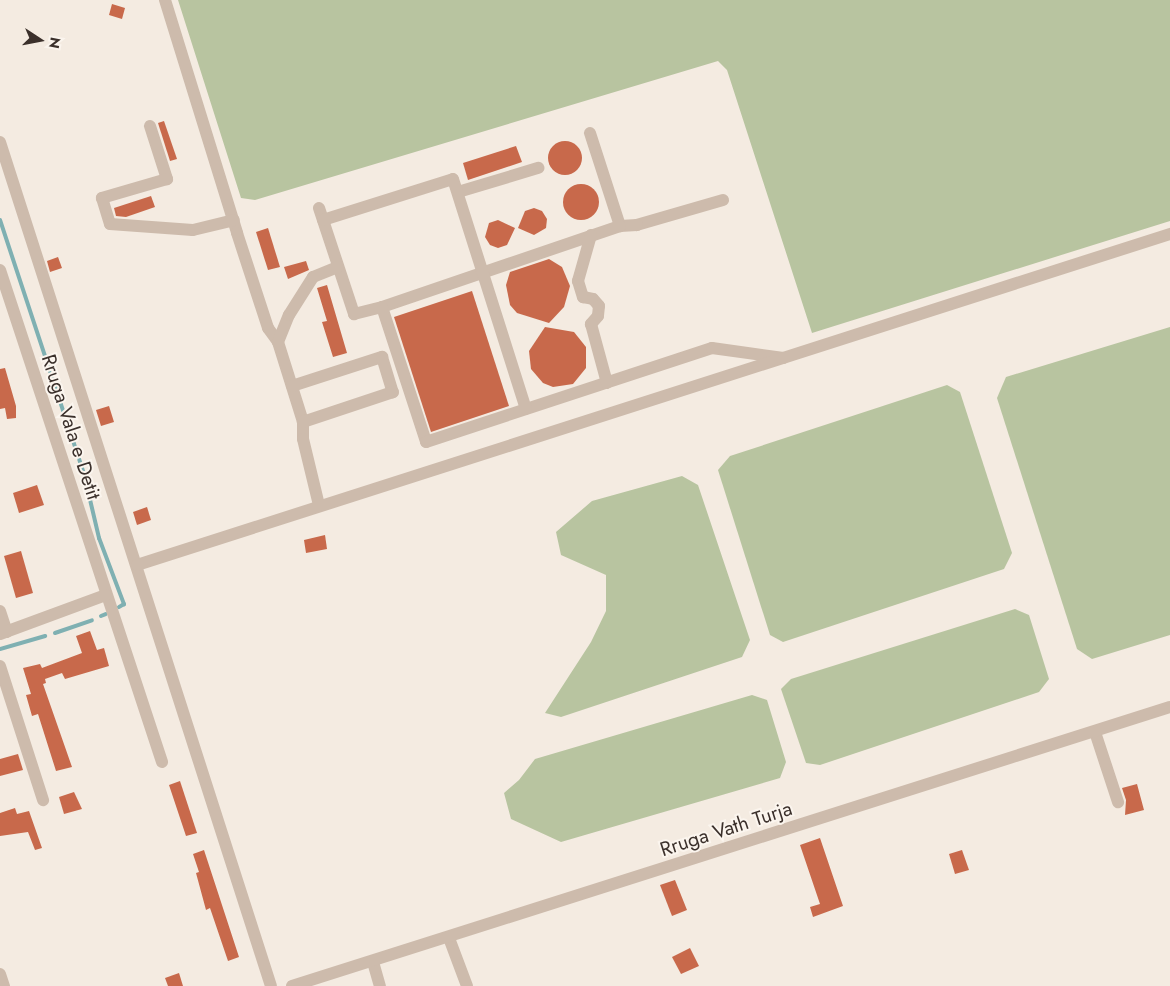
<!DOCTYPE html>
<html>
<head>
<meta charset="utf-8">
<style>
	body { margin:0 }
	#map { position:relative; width:1170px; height:986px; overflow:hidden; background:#f4ebe1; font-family:Jost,sans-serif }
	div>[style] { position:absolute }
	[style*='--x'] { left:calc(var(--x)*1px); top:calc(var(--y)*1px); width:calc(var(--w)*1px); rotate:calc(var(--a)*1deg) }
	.green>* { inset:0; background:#b8c4a0 }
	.stream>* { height:4px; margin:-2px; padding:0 2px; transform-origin:2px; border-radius:2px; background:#7fb0b2 }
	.building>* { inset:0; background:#c8694b }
	.round { border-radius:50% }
	.minor>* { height:12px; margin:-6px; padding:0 6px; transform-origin:6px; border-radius:6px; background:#cdbbac }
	span { translate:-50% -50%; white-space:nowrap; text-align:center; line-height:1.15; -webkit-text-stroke:4px #fbf5ee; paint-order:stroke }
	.street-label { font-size:20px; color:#3b302b }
	.north { position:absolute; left:15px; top:15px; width:50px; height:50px; -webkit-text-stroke:4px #fbf5ee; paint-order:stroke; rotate:101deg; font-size:14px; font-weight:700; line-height:20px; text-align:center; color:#3b302b }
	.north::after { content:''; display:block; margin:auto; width:18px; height:22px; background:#3b302b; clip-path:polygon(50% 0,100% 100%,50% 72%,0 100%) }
</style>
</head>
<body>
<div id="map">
	<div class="green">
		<i style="clip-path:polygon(178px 0,1170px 0,1170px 221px,812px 333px,727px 70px,718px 61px,255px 200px,241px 198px)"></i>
		<i style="clip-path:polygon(1170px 327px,1170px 635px,1092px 659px,1077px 649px,997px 398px,1006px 377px)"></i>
		<i style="clip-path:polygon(947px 385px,960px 392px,1012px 553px,1004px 569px,783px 642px,770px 635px,718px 470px,730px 456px)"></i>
		<i style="clip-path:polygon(682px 476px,698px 485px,750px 640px,742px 657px,561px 717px,545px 713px,591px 642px,606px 611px,606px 575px,561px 555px,556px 532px,592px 501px)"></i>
		<i style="clip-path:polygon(1015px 609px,1029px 615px,1049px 679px,1039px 692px,820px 765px,806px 763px,781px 689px,791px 679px)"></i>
		<i style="clip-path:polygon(752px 695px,767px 700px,786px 762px,780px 778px,561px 842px,511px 819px,504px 793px,519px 780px,535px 759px)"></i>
	</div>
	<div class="stream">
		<i style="--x:0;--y:220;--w:268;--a:71.7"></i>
		<i style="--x:84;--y:474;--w:66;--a:76.8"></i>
		<i style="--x:99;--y:538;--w:71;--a:69.3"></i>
		<i style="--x:124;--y:604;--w:6;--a:149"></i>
		<i style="--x:101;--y:616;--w:5;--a:-22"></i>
		<i style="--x:55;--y:633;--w:39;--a:-19"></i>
		<i style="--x:0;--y:649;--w:47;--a:-16.1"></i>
	</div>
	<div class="building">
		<i style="clip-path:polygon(112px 4px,125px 8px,122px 19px,109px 15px)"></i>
		<i style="clip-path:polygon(164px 121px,177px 159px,170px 161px,158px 123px)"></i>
		<i class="round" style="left:548px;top:141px;width:34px;height:34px"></i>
		<i style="clip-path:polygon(516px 146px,522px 162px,468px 180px,463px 163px)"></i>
		<i class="round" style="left:563px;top:184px;width:36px;height:36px"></i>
		<i style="clip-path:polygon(151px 196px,155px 207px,126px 217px,116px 216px,114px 208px)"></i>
		<i style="clip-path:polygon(534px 208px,542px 211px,547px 219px,546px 228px,534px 235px,518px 228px,525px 211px)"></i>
		<i style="clip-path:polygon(498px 220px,515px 228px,507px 245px,498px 248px,490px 245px,485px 237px,489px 223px)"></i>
		<i style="clip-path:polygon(268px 228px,280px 267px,268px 270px,256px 232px)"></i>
		<i style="clip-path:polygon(58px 257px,62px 268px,50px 272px,47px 261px)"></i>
		<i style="clip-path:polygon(549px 259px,562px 267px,570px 286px,564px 307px,549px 323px,517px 313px,510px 305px,506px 285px,510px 272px)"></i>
		<i style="clip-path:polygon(306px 261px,309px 270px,288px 279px,284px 267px)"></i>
		<i style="clip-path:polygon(327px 285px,347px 353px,333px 357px,322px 322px,327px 321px,317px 288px)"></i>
		<i style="clip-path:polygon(472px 291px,509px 406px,431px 432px,394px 317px)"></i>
		<i style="clip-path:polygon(545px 327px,574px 332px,586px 347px,586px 368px,573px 384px,553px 387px,543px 383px,531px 369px,529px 351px)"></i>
		<i style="clip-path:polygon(5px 368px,16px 406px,16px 418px,7px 419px,5px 408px,0 409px,0 369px)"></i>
		<i style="clip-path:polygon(109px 406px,114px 422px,101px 426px,96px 410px)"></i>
		<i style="clip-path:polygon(37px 485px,44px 505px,19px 513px,13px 493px)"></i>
		<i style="clip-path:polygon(147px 507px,151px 520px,137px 525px,133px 512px)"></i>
		<i style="clip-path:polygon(325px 535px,327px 549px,306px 553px,304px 540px)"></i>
		<i style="clip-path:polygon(21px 551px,33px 593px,16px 598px,4px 556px)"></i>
		<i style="clip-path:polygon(90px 631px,97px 650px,104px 648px,109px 666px,65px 679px,62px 673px,45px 679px,46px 683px,43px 684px,72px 767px,56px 771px,38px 714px,32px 716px,26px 695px,31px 694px,23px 668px,40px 664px,42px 668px,82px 653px,76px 636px)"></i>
		<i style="clip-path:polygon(18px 754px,23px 770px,0 776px,0 759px)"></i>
		<i style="clip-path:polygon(180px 781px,197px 833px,186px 836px,169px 785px)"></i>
		<i style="clip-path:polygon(1137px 784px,1144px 810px,1125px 815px,1126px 800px,1122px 788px)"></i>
		<i style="clip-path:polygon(74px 792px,82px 809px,64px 814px,59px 797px)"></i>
		<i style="clip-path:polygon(15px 808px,17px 814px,29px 811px,42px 848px,35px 850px,28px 832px,0 836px,0 813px)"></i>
		<i style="clip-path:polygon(820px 838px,843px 906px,813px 917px,810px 907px,820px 904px,800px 845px)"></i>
		<i style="clip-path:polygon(204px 850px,239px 957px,228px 961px,210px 908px,206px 910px,196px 873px,199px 872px,193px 854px)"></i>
		<i style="clip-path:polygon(962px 850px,969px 870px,955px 874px,949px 854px)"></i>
		<i style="clip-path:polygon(675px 880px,687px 910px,672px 916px,660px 885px)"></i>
		<i style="clip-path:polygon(690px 948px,699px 966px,681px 974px,672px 957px)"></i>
		<i style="clip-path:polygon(179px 973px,183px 986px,168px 986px,165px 978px)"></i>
	</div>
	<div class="minor">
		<i style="--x:165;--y:0;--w:244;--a:72.8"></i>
		<i style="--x:237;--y:233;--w:100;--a:71.9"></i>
		<i style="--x:268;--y:328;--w:17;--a:54"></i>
		<i style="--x:278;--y:342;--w:84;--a:72.6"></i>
		<i style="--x:303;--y:422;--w:17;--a:90"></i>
		<i style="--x:303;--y:439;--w:68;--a:76.4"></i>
		<i style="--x:150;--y:126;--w:56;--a:72.2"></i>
		<i style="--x:167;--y:179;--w:68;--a:163.7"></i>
		<i style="--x:102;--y:198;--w:27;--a:73"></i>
		<i style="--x:110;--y:224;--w:83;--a:4.1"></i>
		<i style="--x:193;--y:230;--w:42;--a:-13.7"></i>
		<i style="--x:590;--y:133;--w:98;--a:72.1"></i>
		<i style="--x:0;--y:142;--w:886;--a:72.2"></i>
		<i style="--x:458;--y:192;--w:84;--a:-16.7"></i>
		<i style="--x:723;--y:200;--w:90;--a:163.8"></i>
		<i style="--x:637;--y:225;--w:17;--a:177"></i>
		<i style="--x:620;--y:226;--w:251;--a:161.2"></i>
		<i style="--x:382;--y:307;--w:142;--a:71.9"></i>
		<i style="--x:426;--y:442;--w:301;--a:-18.2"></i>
		<i style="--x:712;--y:348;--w:72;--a:8"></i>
		<i style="--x:319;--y:208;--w:112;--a:71.7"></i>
		<i style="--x:354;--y:314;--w:29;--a:-14"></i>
		<i style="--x:323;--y:220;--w:136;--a:-17.5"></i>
		<i style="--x:453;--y:179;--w:241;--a:72.4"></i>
		<i style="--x:591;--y:235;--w:48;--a:105.8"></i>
		<i style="--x:578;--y:281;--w:17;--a:73"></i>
		<i style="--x:583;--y:297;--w:10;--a:11"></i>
		<i style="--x:593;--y:299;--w:9;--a:49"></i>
		<i style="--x:599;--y:306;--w:10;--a:96"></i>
		<i style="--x:598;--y:316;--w:11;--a:131"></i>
		<i style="--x:591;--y:324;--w:61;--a:74.8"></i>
		<i style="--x:0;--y:270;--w:518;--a:71.77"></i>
		<i style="--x:278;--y:342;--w:29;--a:-68"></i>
		<i style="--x:289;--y:315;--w:45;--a:-57.7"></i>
		<i style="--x:313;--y:277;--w:27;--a:-22"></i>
		<i style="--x:292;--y:386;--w:95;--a:-17.9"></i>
		<i style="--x:382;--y:357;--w:37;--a:73"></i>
		<i style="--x:393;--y:392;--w:95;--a:161.6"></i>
		<i style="--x:137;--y:565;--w:1085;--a:-17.77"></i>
		<i style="--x:0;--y:611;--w:22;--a:72"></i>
		<i style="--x:0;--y:634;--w:113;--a:-20.2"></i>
		<i style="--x:0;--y:666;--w:141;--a:72.2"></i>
		<i style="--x:1095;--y:732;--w:74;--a:71.8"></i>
		<i style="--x:449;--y:938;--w:51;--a:69.4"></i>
		<i style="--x:373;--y:962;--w:25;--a:74"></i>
		<i style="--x:0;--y:974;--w:13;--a:72"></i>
		<i style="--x:292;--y:986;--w:921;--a:-17.63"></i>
	</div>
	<div class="street-label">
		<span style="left:71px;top:427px;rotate:72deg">Rruga Vala e Detit</span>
		<span style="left:726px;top:829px;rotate:-18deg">Rruga Vath Turja</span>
	</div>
	<div class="north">N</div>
</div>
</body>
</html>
